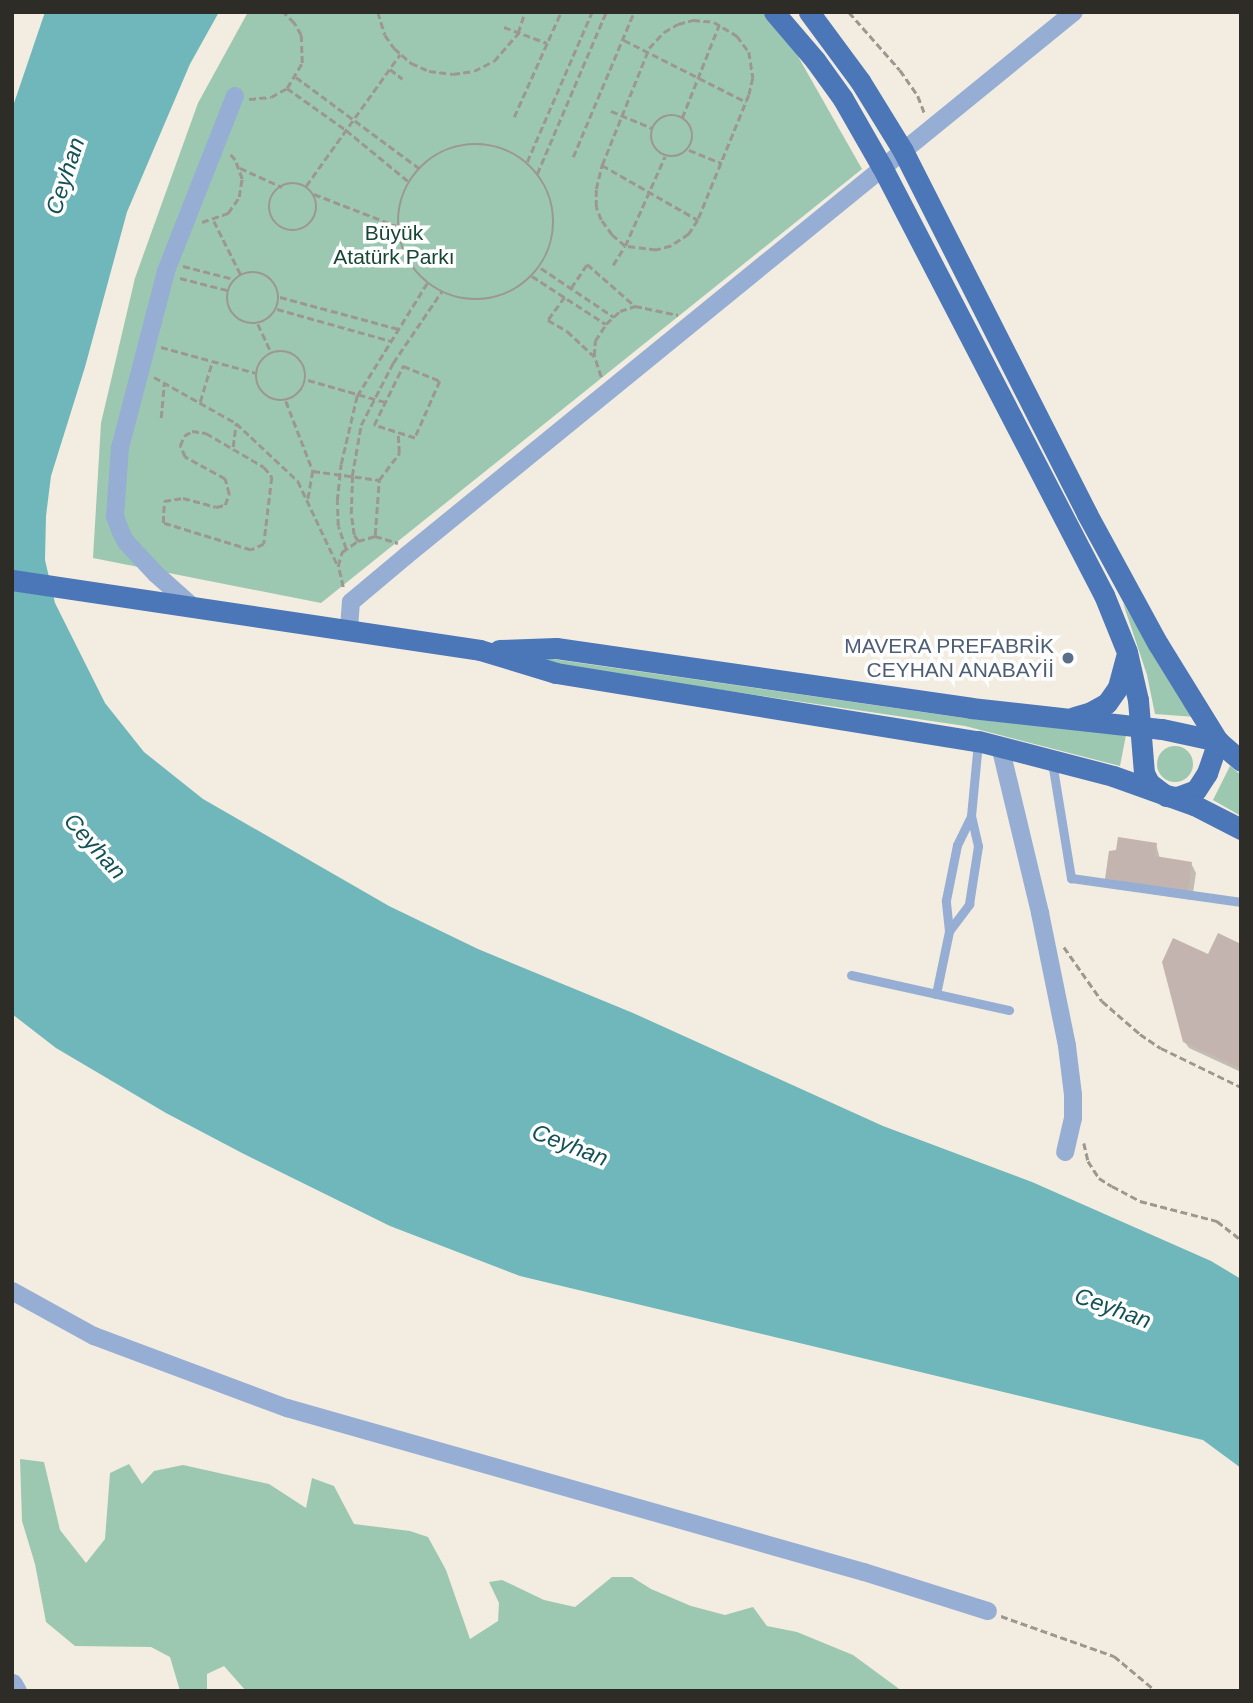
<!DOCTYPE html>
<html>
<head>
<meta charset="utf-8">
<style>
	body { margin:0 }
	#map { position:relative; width:1253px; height:1703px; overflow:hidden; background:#f3ece0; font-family:Arial,sans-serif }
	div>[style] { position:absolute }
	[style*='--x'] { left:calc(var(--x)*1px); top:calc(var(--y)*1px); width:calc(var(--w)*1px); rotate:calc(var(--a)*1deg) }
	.green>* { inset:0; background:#9cc8b2 }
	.round { border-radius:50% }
	.water>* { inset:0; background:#6fb7bb }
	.shadow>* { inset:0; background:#0003 }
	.building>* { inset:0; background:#c3b4af }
	.path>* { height:2.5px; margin-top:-1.25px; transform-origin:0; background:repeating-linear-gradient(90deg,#9c988f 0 7px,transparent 0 10.5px) }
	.path>.ring { margin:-1.25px; padding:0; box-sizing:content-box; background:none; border:2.5px solid #9c988f; border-radius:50% }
	.service>* { height:9px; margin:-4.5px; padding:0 4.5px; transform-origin:4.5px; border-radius:4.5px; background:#96aed3 }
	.minor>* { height:18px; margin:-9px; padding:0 9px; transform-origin:9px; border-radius:9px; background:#96aed3 }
	.tertiary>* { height:21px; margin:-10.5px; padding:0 10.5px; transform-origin:10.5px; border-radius:10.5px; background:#96aed3 }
	.primary>* { height:21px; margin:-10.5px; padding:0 10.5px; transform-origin:10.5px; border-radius:10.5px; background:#4b77b8 }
	.dots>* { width:19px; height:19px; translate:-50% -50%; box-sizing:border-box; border:4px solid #fff; border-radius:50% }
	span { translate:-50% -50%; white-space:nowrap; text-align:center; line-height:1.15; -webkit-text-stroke:7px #fff; paint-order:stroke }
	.park-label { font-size:21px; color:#174633 }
	.service-label { font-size:21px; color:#4e5e75 }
	.right { translate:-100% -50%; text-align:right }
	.water-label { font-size:23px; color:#135356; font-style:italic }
	.frame { position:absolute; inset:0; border:14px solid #2e2c27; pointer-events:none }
</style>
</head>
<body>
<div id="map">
	<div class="green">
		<i style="clip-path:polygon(248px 12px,762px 12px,783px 30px,862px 169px,321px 603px,93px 558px,101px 423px,135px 278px,198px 103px)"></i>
		<i style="clip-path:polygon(1123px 603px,1166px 675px,1196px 717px,1155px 714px,1147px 675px)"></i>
		<i style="clip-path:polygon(545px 658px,964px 718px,1126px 735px,1120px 766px,965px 726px,545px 664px)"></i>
		<i class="round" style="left:1157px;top:746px;width:36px;height:36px"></i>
		<i style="clip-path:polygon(1230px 766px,1241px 775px,1241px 816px,1213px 800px)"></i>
		<i style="clip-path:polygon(20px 1459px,44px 1462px,60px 1530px,86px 1563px,105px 1539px,110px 1473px,129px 1464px,142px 1484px,154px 1471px,183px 1465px,269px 1484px,306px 1508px,312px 1478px,334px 1486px,354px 1524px,410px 1531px,428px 1537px,446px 1570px,470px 1639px,498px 1621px,499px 1603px,489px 1582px,502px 1580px,544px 1600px,575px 1607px,612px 1577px,632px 1577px,651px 1589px,691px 1606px,725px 1615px,753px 1607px,767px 1626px,797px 1632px,853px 1655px,902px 1691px,246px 1691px,224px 1666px,207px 1674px,207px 1691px,180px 1691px,170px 1657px,151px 1647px,75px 1646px,46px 1622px,35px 1564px,22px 1521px)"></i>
	</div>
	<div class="water">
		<i style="clip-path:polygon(45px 12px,219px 12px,190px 64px,127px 212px,85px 367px,51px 476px,46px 516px,45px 560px,55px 603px,105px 703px,144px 752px,203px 799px,389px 906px,478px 949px,633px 1013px,883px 1126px,1032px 1182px,1211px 1261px,1241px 1279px,1241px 1468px,1203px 1440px,520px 1276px,390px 1226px,242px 1153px,166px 1113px,56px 1048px,12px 1014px,12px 109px)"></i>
	</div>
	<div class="shadow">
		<i style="clip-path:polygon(1156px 844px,1160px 859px,1191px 863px,1196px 873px,1192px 900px,1113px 888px)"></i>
		<i style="clip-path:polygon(1241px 946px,1241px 1072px,1189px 1048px,1184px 1041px,1209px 956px)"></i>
	</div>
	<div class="building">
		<i style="clip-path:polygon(1118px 837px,1157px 843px,1155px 856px,1192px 862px,1188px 891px,1105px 879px,1109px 851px,1116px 850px)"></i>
		<i style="clip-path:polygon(1218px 933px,1241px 944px,1241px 1068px,1183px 1042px,1162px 962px,1173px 938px,1208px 954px)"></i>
	</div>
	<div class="path">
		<i style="--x:378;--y:12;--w:24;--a:73"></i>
		<i style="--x:385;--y:35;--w:16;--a:55"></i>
		<i style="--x:394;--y:48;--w:23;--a:41"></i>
		<i style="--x:411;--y:63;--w:20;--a:24"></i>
		<i style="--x:429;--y:71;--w:24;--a:7"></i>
		<i style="--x:453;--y:74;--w:21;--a:-8"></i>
		<i style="--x:474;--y:71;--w:22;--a:-27"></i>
		<i style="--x:494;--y:61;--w:37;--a:-49"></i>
		<i style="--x:518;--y:33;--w:22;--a:-72"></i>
		<i style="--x:849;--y:12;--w:77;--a:48.7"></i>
		<i style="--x:900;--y:70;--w:32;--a:55"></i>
		<i style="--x:918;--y:96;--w:19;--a:69"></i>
		<i style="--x:12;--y:13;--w:1;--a:-90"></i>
		<i style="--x:693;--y:20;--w:21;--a:5"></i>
		<i style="--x:714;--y:22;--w:27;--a:31"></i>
		<i style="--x:737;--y:36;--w:20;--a:53"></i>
		<i style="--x:749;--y:52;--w:26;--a:81"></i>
		<i style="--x:753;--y:78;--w:17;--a:103"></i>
		<i style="--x:749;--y:95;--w:135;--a:112.2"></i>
		<i style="--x:698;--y:220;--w:17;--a:123"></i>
		<i style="--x:689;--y:234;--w:22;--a:146"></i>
		<i style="--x:671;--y:246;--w:16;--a:165"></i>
		<i style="--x:656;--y:250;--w:31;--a:-173"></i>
		<i style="--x:625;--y:246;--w:17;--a:-140"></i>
		<i style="--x:612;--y:235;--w:19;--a:-126"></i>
		<i style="--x:601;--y:220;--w:14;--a:-111"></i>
		<i style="--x:596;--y:207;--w:18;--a:-90"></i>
		<i style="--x:596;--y:189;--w:25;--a:-76"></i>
		<i style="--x:602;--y:165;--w:126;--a:-68.1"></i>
		<i style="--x:649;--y:48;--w:22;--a:-47"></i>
		<i style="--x:664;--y:32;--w:16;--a:-30"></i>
		<i style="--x:678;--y:24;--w:16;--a:-15"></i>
		<i style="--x:504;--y:27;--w:46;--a:20.4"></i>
		<i style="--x:624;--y:40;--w:137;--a:26.9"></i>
		<i style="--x:390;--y:69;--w:16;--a:38"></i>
		<i style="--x:296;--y:77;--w:153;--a:36.5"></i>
		<i style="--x:287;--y:88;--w:72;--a:35.4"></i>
		<i style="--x:346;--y:130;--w:80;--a:39.4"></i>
		<i style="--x:249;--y:99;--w:22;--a:-5"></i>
		<i style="--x:271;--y:97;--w:18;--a:-29"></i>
		<i style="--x:287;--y:88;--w:29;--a:-59"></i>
		<i style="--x:302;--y:63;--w:28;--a:-92"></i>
		<i style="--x:301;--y:35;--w:14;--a:-120"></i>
		<i style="--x:294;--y:23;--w:16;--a:-135"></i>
		<i style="--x:611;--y:111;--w:44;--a:22.5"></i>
		<i class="ring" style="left:651px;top:115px;width:39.5px;height:39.5px"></i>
		<i style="--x:514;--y:117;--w:115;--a:-65.9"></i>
		<i style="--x:682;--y:118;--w:100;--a:-68.3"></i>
		<i class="ring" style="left:398px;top:144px;width:153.5px;height:153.5px"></i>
		<i style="--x:689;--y:150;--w:35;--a:22"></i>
		<i style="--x:573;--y:157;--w:157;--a:-67.2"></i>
		<i style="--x:527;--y:162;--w:163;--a:-66.6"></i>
		<i style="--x:602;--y:165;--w:111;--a:29.8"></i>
		<i style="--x:240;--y:168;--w:46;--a:24.3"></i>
		<i style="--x:537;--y:174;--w:176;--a:-66.9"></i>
		<i class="ring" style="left:269px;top:183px;width:45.5px;height:45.5px"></i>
		<i style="--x:306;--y:186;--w:162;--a:-54.5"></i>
		<i style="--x:314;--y:194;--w:91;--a:21.2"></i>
		<i style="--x:214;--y:221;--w:60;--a:63.4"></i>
		<i style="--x:202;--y:222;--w:28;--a:-19"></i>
		<i style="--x:228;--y:213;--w:19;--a:-55"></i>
		<i style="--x:239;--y:197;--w:18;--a:-81"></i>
		<i style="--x:242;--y:179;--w:20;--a:-110"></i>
		<i style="--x:235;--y:160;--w:9;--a:-131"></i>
		<i style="--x:613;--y:265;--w:22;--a:-58"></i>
		<i style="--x:625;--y:246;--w:98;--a:-66"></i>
		<i style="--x:183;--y:266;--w:53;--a:14.3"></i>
		<i style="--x:541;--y:268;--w:88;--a:33.9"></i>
		<i class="ring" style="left:227px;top:272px;width:49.5px;height:49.5px"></i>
		<i style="--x:532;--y:276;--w:88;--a:33"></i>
		<i style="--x:180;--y:278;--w:49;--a:14.3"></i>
		<i style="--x:571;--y:288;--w:29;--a:-56"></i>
		<i style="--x:587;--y:264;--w:64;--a:41.2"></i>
		<i style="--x:280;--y:297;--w:123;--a:15.1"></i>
		<i style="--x:565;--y:297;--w:29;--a:126"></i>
		<i style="--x:548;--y:320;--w:22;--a:30"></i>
		<i style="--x:567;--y:331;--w:37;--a:43"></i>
		<i style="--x:277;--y:309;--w:118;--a:15.7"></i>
		<i style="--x:258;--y:324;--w:31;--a:65"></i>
		<i style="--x:161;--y:347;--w:98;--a:15.3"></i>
		<i class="ring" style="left:256px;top:351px;width:47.5px;height:47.5px"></i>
		<i style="--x:403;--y:366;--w:40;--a:22"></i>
		<i style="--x:440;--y:381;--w:62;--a:113.7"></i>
		<i style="--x:415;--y:438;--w:43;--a:-162.4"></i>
		<i style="--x:374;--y:425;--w:66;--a:-63.8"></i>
		<i style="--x:154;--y:377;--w:94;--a:29.3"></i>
		<i style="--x:236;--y:423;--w:85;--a:43.1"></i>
		<i style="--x:298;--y:481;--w:94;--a:64.8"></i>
		<i style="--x:601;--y:377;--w:22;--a:-108"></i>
		<i style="--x:594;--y:356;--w:15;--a:-86"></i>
		<i style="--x:595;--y:341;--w:20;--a:-57"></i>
		<i style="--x:606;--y:324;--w:19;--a:-43"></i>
		<i style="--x:620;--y:311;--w:16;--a:-18"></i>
		<i style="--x:635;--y:306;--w:44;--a:11.8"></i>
		<i style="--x:308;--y:380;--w:80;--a:15.9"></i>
		<i style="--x:286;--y:401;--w:75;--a:68.9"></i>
		<i style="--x:313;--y:471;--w:29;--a:100"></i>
		<i style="--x:200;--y:402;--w:42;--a:-73.3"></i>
		<i style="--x:161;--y:418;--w:34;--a:-85"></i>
		<i style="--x:192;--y:431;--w:14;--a:8"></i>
		<i style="--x:206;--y:433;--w:67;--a:30.4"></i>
		<i style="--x:264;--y:467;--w:13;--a:51"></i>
		<i style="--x:272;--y:477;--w:67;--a:96.8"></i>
		<i style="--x:264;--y:544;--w:14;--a:155"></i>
		<i style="--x:251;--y:550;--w:92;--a:-162.9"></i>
		<i style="--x:163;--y:523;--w:22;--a:-87"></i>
		<i style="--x:164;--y:501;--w:19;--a:-9"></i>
		<i style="--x:183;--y:498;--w:34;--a:15"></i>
		<i style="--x:216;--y:507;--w:9;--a:-13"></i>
		<i style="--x:225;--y:505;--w:12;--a:-70"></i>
		<i style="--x:229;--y:494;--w:16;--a:-105"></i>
		<i style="--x:225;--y:479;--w:46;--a:-151.2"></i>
		<i style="--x:185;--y:457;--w:12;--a:-114"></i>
		<i style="--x:180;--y:446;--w:11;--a:-68"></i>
		<i style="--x:184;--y:436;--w:9;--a:-32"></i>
		<i style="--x:233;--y:447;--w:24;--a:-83"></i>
		<i style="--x:313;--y:471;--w:67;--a:7.8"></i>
		<i style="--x:375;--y:535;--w:55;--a:-85.8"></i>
		<i style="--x:379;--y:480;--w:34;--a:-53"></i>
		<i style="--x:399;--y:453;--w:20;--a:-93"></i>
		<i style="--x:358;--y:541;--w:7;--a:-124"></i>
		<i style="--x:354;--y:535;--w:21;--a:-98"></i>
		<i style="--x:351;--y:514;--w:38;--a:-88"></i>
		<i style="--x:352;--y:476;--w:52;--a:-80"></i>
		<i style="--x:361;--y:425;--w:70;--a:-62.7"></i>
		<i style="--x:393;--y:363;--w:87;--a:-55.8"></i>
		<i style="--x:346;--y:549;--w:24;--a:-109"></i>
		<i style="--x:338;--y:526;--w:25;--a:-92"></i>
		<i style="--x:337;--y:501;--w:37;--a:-84"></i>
		<i style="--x:341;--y:464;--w:70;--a:-76.8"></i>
		<i style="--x:357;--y:396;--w:133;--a:-58.2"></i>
		<i style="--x:343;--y:587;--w:22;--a:-103"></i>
		<i style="--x:338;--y:566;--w:15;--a:-74"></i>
		<i style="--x:342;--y:552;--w:19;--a:-35"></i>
		<i style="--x:358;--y:541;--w:18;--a:-16"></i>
		<i style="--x:375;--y:536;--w:24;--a:17"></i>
		<i style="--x:1064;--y:947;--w:66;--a:54.9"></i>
		<i style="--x:1102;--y:1001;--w:50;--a:41"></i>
		<i style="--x:1140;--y:1034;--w:25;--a:34"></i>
		<i style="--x:1161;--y:1048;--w:89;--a:26"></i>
		<i style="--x:1084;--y:1143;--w:18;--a:77"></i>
		<i style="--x:1088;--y:1161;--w:20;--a:57"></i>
		<i style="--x:1099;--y:1178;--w:15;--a:32"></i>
		<i style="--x:1112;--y:1186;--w:32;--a:28"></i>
		<i style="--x:1140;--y:1201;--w:80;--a:14.6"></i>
		<i style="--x:1217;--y:1221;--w:31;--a:38"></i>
		<i style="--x:1001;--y:1616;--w:120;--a:19.5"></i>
		<i style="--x:1114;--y:1656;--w:55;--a:39.8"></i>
	</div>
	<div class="service">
		<i style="--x:1052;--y:762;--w:118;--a:80.7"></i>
		<i style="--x:1071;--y:878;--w:172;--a:8"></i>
		<i style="--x:949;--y:931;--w:34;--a:-53"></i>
		<i style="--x:969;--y:904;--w:59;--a:-81.2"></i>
		<i style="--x:978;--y:846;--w:31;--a:-103"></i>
		<i style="--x:851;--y:975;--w:162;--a:12.5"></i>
		<i style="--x:936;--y:994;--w:64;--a:-78.3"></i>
		<i style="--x:949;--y:931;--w:31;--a:-96"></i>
		<i style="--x:946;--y:900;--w:56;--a:-78.7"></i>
		<i style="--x:957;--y:845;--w:32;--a:-64"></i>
		<i style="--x:971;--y:816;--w:74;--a:-84.6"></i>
	</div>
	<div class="minor">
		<i style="--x:193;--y:607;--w:50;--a:-138.3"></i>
		<i style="--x:156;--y:574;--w:44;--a:-133.2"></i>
		<i style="--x:126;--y:542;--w:13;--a:-117"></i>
		<i style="--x:120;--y:530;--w:15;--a:-110"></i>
		<i style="--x:115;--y:516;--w:68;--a:-85.8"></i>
		<i style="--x:120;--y:448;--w:183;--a:-75.4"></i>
		<i style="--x:166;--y:271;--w:188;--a:-68.5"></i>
		<i style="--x:349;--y:629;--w:27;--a:-86"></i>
		<i style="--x:351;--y:602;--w:73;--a:-40"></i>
		<i style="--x:407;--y:555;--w:860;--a:-39.15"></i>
		<i style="--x:1000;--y:746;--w:172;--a:76.5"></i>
		<i style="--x:1040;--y:913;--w:136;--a:78.5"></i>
		<i style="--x:1067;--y:1046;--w:49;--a:83"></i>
		<i style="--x:1073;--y:1095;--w:23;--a:90"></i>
		<i style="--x:1073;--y:1118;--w:35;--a:103"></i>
		<i style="--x:12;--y:1291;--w:94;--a:28.8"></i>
		<i style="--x:94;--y:1336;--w:206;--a:20.5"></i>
		<i style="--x:287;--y:1408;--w:600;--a:15.87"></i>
		<i style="--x:864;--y:1572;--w:130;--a:17.5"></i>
	</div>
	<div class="tertiary">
		<i style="--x:12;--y:1684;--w:8;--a:60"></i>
	</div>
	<div class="primary">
		<i style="--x:774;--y:12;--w:63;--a:49.5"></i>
		<i style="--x:815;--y:60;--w:48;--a:54.3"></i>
		<i style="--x:843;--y:99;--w:78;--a:60.2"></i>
		<i style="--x:882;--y:167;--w:482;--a:62.6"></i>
		<i style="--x:1104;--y:595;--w:61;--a:68"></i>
		<i style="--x:1127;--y:652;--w:49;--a:77.1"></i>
		<i style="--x:1138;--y:700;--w:73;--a:85.3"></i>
		<i style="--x:1144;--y:773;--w:11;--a:63"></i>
		<i style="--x:1149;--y:783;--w:21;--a:37"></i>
		<i style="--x:1166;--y:796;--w:11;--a:5"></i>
		<i style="--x:1177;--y:797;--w:20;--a:-20"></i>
		<i style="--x:1196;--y:790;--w:20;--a:-57"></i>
		<i style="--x:1207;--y:773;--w:34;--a:-71"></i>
		<i style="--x:809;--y:12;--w:86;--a:53.5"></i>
		<i style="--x:860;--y:81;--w:82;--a:58.4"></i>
		<i style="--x:903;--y:151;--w:407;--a:63.1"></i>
		<i style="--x:1087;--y:514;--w:148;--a:61.4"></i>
		<i style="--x:1158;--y:644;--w:114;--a:58.3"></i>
		<i style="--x:1218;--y:741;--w:30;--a:41"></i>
		<i style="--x:12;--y:580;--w:473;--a:8.5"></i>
		<i style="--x:480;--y:650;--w:79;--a:16.8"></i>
		<i style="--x:556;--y:673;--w:427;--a:9.2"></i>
		<i style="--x:978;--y:741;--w:139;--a:14.5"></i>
		<i style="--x:1113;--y:776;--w:86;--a:19.7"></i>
		<i style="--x:1194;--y:805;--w:53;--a:27.1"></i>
		<i style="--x:499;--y:650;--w:57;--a:-2"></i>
		<i style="--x:556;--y:648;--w:419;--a:8.2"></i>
		<i style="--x:971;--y:708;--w:192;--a:6.3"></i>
		<i style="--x:1162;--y:729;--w:57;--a:12.1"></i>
		<i style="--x:1074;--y:717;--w:18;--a:-16"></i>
		<i style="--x:1091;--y:712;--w:18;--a:-29"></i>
		<i style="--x:1107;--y:703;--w:19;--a:-55"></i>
		<i style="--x:1118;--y:687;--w:31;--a:-75"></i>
	</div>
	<div class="dots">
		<i style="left:1068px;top:658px;background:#5c6f8a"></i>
	</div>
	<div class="park-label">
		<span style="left:394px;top:245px">Büyük<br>Atatürk Parkı</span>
	</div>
	<div class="service-label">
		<span class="right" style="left:1054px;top:658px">MAVERA PREFABRİK<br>CEYHAN ANABAYİİ</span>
	</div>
	<div class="water-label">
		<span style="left:65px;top:176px;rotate:-72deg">Ceyhan</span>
		<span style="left:95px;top:846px;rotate:48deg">Ceyhan</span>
		<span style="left:570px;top:1145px;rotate:21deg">Ceyhan</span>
		<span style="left:1113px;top:1308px;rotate:20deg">Ceyhan</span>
	</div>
	<div class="frame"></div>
</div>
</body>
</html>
